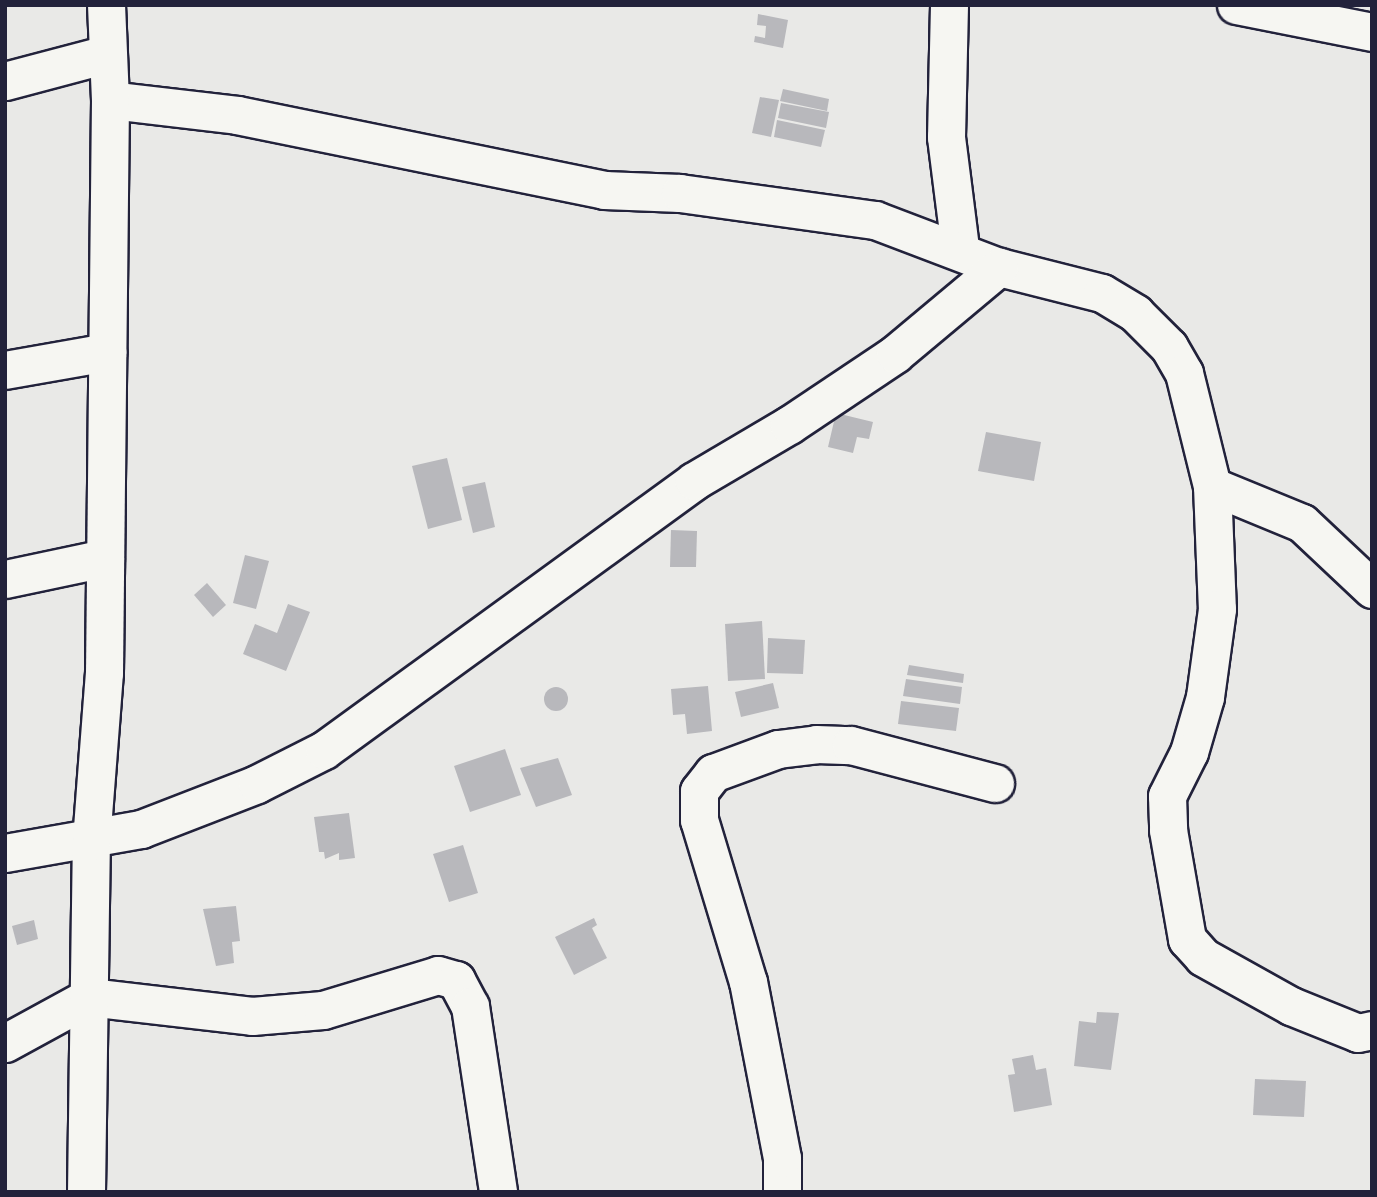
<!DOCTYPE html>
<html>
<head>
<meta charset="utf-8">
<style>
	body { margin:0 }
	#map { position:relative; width:1377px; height:1197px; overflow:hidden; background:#e9e9e7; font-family:Pangolin,sans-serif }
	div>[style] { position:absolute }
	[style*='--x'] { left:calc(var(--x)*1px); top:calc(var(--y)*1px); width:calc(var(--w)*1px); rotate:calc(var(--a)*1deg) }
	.building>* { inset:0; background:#b8b8bc }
	.round { border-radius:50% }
	.roads { filter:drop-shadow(2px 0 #22223b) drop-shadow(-2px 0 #22223b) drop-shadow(0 2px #22223b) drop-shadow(0 -2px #22223b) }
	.minor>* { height:37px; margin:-18.5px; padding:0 18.5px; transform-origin:18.5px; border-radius:18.5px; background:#f6f6f2 }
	span { translate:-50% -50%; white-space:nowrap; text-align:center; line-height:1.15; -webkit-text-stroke:5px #f6f6f2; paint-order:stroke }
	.frame { position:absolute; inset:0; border:7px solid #22223b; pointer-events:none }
</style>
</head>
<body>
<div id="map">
	<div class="building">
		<i style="clip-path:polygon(758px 14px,788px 20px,783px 48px,754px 42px,755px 36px,765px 38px,766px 26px,757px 25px)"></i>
		<i style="clip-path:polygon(783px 89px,829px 99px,827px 111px,780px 101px)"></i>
		<i style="clip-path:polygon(760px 97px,779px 100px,771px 137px,752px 133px)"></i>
		<i style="clip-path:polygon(781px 103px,829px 112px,826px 128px,778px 118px)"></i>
		<i style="clip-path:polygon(777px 120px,825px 130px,821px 147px,774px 137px)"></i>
		<i style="clip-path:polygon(836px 413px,873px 422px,869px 439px,857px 437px,853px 453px,828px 447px)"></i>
		<i style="clip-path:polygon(986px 432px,1041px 442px,1034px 481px,978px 471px)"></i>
		<i style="clip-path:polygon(447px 458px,462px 520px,428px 529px,412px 466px)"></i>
		<i style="clip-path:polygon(485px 482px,495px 527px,473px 533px,462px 487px)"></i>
		<i style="clip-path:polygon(671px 530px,697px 531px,696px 567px,670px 567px)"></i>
		<i style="clip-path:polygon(245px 555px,269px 561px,256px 609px,233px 603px)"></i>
		<i style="clip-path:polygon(207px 583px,226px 605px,213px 617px,194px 595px)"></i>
		<i style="clip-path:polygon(288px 604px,310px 612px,286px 671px,243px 654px,255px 624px,277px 633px)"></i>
		<i style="clip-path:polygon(762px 621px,765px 679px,728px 681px,725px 624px)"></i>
		<i style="clip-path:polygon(768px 638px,805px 640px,803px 674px,767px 673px)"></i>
		<i style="clip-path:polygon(909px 665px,964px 674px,963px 683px,907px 675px)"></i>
		<i style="clip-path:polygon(906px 679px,962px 687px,960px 704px,903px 696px)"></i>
		<i style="clip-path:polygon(773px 683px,779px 708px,741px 717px,735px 692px)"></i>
		<i style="clip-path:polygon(708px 686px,712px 731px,687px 734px,685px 714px,673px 715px,671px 689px)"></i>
		<i class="round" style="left:544px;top:687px;width:24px;height:24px"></i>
		<i style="clip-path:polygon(901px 701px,959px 708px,956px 731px,898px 724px)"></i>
		<i style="clip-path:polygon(505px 749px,521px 795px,470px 812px,454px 766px)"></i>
		<i style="clip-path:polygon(558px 758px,572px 795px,536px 807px,520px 768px)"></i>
		<i style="clip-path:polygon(349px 813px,355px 858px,339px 860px,339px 853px,325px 859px,324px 852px,319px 852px,314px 817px)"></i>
		<i style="clip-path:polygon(463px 845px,478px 893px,449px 902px,433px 854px)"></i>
		<i style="clip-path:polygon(236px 906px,240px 941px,232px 942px,234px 963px,216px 966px,203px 909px)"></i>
		<i style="clip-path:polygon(594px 918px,597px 925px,592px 928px,607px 958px,574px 975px,555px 937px)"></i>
		<i style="clip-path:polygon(34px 920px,38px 939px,17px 945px,12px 926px)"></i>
		<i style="clip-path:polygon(1097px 1012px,1119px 1013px,1111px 1070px,1074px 1066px,1079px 1021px,1096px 1023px)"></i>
		<i style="clip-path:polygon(1033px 1055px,1036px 1070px,1046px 1068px,1052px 1105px,1014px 1112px,1008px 1075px,1015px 1074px,1012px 1059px)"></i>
		<i style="clip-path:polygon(1255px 1079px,1306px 1081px,1304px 1117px,1253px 1115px)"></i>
	</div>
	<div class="roads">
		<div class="minor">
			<i style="--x:949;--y:5;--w:132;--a:91.3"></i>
			<i style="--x:946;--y:137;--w:112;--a:82.8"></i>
			<i style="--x:1236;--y:5;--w:139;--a:11.2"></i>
			<i style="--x:5;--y:81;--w:106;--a:-14.8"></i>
			<i style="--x:110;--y:100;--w:128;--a:6.7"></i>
			<i style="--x:237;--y:115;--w:375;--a:11.5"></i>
			<i style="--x:604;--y:190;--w:76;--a:2.3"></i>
			<i style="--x:680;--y:193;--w:197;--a:7.9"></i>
			<i style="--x:875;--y:220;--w:133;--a:20.8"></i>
			<i style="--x:999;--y:267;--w:106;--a:14.2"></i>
			<i style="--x:1102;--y:293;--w:39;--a:31"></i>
			<i style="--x:1135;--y:313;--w:48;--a:45"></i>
			<i style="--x:1169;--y:347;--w:30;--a:60"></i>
			<i style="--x:1184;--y:373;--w:116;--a:76.1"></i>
			<i style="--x:1212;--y:486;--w:123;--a:87.7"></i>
			<i style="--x:1217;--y:609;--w:89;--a:97.8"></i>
			<i style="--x:1205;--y:697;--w:57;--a:106.2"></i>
			<i style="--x:1189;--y:752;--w:49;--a:116.6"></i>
			<i style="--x:1167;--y:796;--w:34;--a:88"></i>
			<i style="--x:1168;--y:830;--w:111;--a:80.1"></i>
			<i style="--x:1187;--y:939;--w:24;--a:48"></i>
			<i style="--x:1203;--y:957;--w:101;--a:29.1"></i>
			<i style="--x:1291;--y:1006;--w:72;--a:21.9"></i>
			<i style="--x:1358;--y:1033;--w:14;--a:-12"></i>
			<i style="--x:5;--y:370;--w:104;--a:-10"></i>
			<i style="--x:1212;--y:486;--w:97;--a:22.3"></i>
			<i style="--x:1302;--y:523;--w:96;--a:43.3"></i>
			<i style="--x:5;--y:579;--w:102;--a:-11.9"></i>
			<i style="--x:5;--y:853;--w:138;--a:-10"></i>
			<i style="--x:141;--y:829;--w:124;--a:-21.2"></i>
			<i style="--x:257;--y:784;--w:75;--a:-26.9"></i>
			<i style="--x:324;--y:750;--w:457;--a:-36"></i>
			<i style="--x:694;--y:481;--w:110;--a:-30.5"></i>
			<i style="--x:789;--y:425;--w:128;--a:-33.8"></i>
			<i style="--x:895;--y:354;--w:136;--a:-39.9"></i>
			<i style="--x:5;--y:1043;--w:96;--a:-28.7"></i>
			<i style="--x:89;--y:997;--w:164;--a:6.6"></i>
			<i style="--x:252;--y:1016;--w:71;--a:-4.8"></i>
			<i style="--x:323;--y:1010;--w:120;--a:-16.9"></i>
			<i style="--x:438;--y:975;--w:19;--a:16"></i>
			<i style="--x:456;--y:980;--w:30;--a:62"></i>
			<i style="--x:470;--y:1006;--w:188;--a:81.4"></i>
			<i style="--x:86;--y:1192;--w:351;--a:-89.2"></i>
			<i style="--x:91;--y:841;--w:169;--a:-85.6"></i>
			<i style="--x:104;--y:673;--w:573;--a:-89.4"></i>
			<i style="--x:110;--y:100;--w:95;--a:-92.4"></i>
			<i style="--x:782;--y:1192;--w:34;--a:-90"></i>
			<i style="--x:782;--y:1158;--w:179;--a:-100.9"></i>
			<i style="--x:748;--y:982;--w:169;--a:-106.8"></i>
			<i style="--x:699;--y:820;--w:29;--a:-90"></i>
			<i style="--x:699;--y:791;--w:23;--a:-52"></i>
			<i style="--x:713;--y:773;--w:69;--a:-20.3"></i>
			<i style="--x:778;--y:749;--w:38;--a:-7"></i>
			<i style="--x:816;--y:744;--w:35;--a:2"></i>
			<i style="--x:851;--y:745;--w:149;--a:14.8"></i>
		</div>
	</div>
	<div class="frame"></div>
</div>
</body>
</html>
